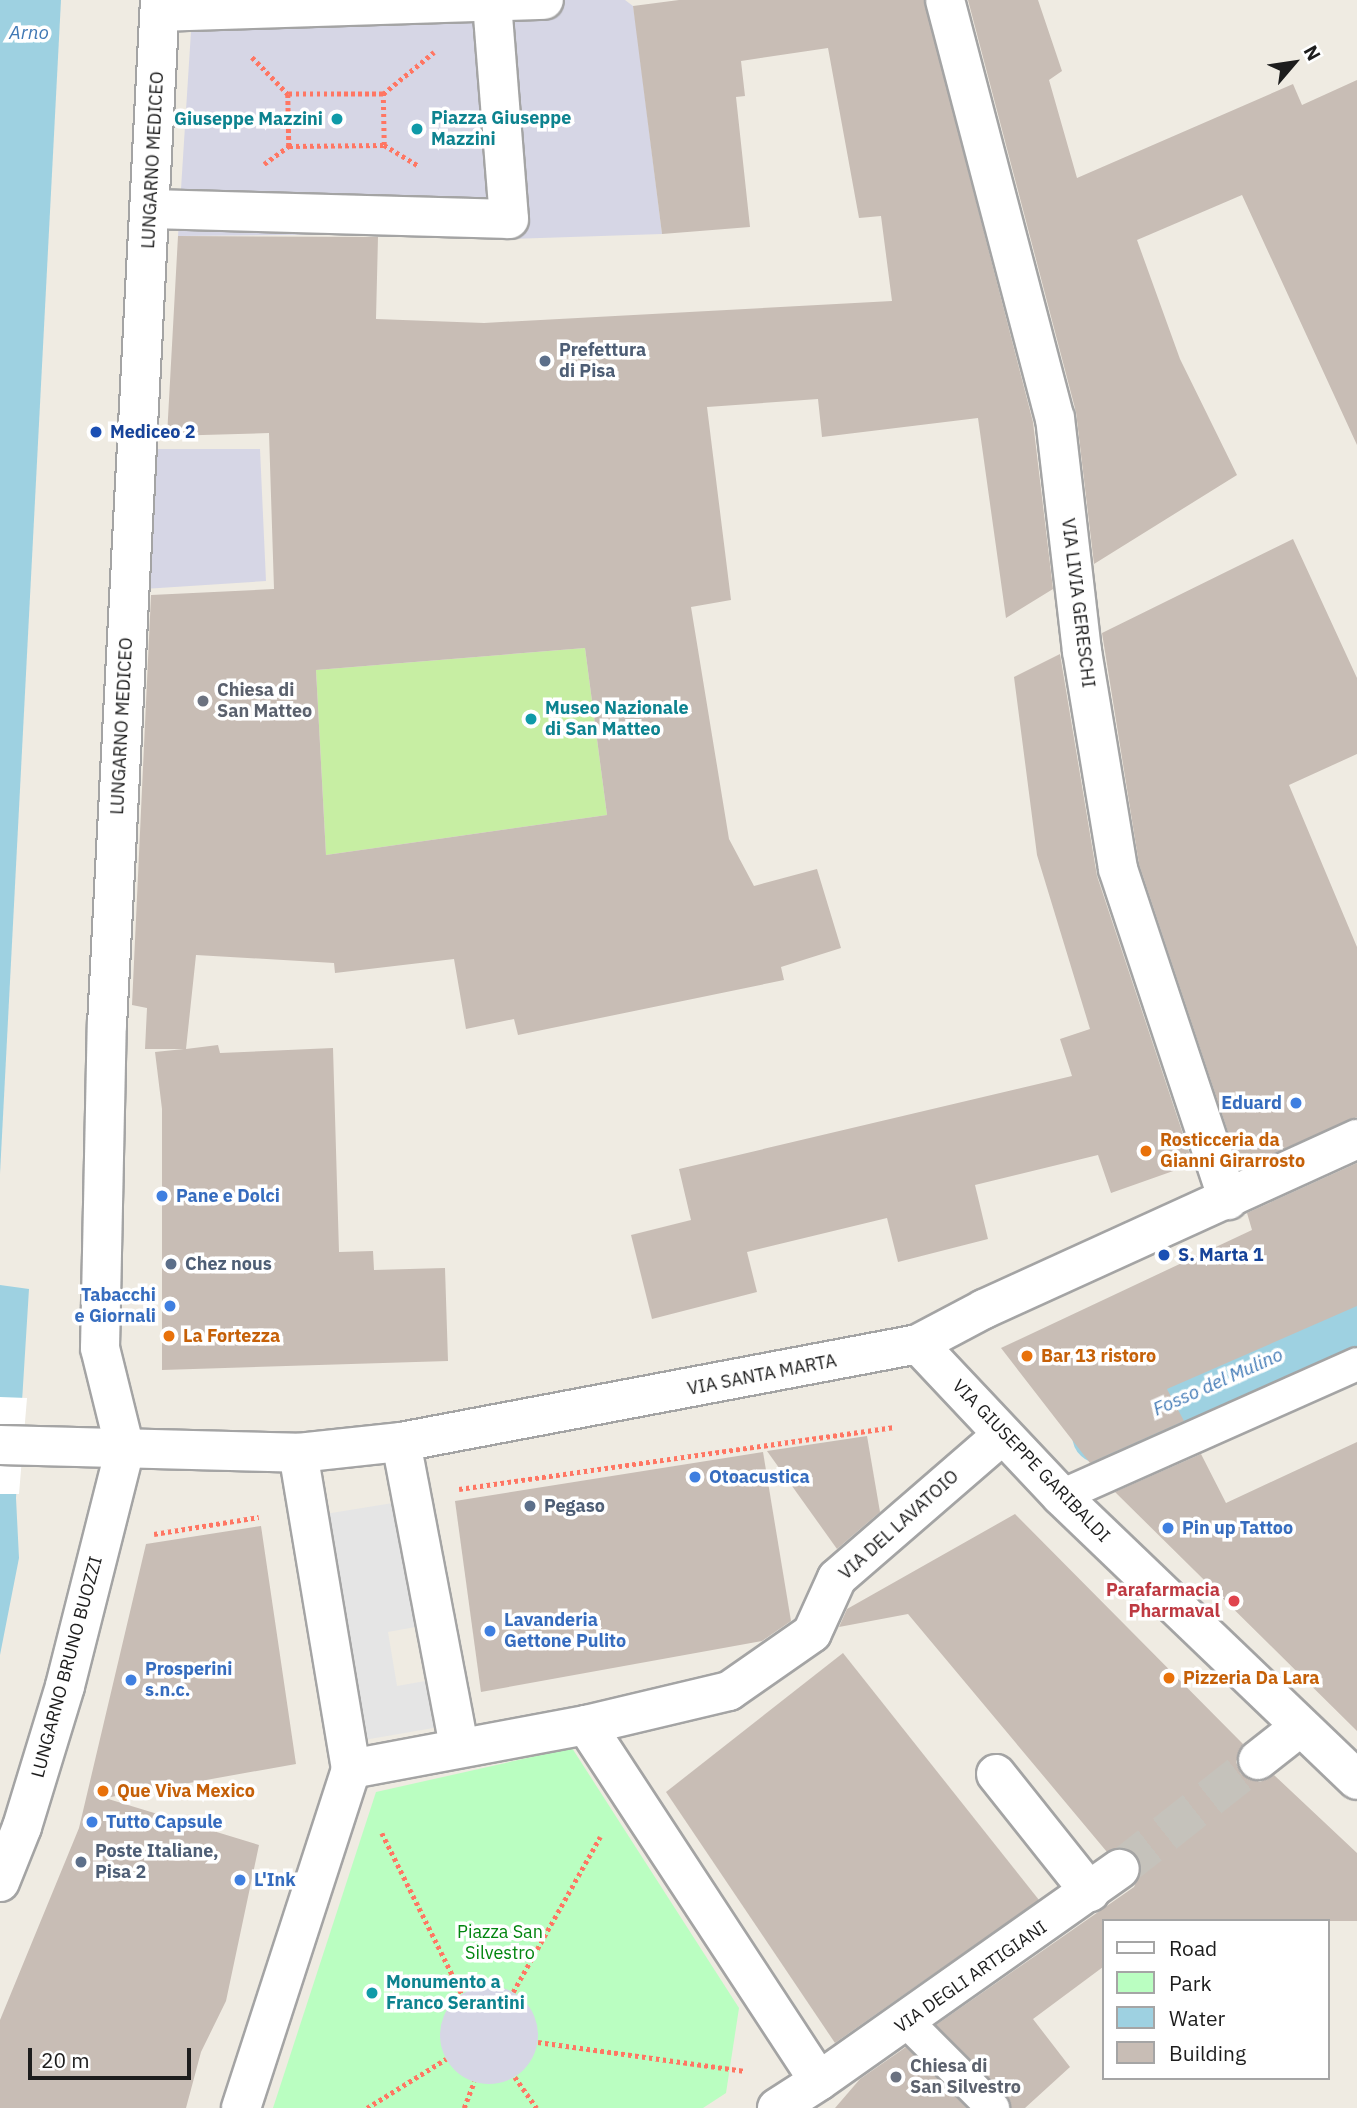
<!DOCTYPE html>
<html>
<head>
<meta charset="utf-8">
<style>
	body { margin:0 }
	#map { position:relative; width:1357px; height:2108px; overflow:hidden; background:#efebe2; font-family:"IBM Plex Sans",sans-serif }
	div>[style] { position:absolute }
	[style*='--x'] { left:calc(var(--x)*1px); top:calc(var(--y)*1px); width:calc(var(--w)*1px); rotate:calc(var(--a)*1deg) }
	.grass>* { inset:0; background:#c7eea3 }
	.park>* { inset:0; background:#bafec1 }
	.parking>* { inset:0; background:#e5e5e5 }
	.plaza>* { inset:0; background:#d6d6e5 }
	.round { border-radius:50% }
	.water>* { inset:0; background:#9ed1e1 }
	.pier>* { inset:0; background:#fff }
	.canal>* { height:58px; margin:-29px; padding:0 29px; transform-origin:29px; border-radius:29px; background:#9ed1e1 }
	.building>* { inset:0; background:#c8bdb5 }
	.minor-tunnel>* { height:38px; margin-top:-19px; transform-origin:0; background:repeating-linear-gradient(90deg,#c5c2bb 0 38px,transparent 0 57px) }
	.path>* { height:4.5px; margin-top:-2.25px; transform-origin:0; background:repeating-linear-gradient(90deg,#ff7663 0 3.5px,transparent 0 7px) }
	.roads { filter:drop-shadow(2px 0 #a4a4a4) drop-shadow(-2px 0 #a4a4a4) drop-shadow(0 2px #a4a4a4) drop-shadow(0 -2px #a4a4a4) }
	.service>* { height:32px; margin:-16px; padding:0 16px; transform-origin:16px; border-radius:16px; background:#fff }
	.minor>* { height:38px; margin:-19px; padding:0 19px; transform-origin:19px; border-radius:19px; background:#fff }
	.tertiary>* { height:38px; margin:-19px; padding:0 19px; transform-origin:19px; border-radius:19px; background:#fff }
	.dots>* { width:19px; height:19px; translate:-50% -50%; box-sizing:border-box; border:4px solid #fff; border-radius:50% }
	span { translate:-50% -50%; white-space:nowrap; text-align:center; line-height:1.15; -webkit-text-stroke:7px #fff; paint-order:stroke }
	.culture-label { font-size:18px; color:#0d838f; font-weight:700 }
	.right { translate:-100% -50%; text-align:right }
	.left { translate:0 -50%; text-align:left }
	.street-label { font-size:18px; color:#1d1d1d }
	.service-label { font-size:18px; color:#4e5e75; font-weight:700 }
	.transit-label { font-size:18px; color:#164399; font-weight:700 }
	.worship-label { font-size:18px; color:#5b616d; font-weight:700 }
	.shop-label { font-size:18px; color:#366cbe; font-weight:700 }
	.food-label { font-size:18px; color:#c56008; font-weight:700 }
	.health-label { font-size:18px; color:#be3a42; font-weight:700 }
	.park-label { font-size:18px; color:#02850f }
	.water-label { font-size:19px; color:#4179b5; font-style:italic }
	.legend { position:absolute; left:1102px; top:1919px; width:228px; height:161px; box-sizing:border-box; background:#fff; border:2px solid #a5a5a5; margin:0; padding:9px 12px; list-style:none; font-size:21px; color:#1d1d1d }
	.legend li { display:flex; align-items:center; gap:14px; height:35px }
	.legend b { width:35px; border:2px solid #a5a5a5 }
	.north { position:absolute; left:1259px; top:28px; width:70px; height:70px; -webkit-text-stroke:5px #fff; paint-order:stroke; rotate:61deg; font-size:19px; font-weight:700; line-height:28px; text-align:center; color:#1d1d1d }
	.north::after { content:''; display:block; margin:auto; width:24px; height:32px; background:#1d1d1d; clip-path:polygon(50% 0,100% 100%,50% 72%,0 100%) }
	.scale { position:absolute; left:28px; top:2048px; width:163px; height:32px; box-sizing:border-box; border:4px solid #1d1d1d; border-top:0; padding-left:9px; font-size:21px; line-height:24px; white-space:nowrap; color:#1d1d1d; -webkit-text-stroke:5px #fff; paint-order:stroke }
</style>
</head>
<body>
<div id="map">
	<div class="grass">
		<i style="clip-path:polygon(585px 648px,607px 815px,326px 855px,316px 670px)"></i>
	</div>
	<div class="park">
		<i style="clip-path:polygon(572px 1748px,739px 2008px,726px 2093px,703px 2108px,273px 2108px,376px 1792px)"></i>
	</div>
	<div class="parking">
		<i style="clip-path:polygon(399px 1502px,421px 1626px,388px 1632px,397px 1686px,431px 1680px,439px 1727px,364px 1740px,325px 1514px)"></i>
	</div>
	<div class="plaza">
		<i style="clip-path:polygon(193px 0,625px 0,633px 6px,636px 25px,662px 234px,510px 239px,378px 234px,178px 236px)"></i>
		<i style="clip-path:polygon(137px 449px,260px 449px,266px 581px,128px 590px)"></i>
		<i class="round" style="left:440px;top:1986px;width:98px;height:98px"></i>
	</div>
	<div class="water">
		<i style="clip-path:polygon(0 0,61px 0,0 1174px)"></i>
		<i style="clip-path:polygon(0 1285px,29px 1289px,16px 1498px,19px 1558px,0 1655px)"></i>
	</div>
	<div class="pier">
		<i style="clip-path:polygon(0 1397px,27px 1398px,19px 1494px,0 1494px)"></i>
	</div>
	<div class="canal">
		<i style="--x:1101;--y:1435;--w:281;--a:-24.2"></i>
	</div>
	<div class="building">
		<i style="clip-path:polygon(evenodd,679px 0,924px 0,1033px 422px,1053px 589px,1006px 618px,978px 418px,822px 437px,818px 399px,707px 407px,731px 600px,691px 607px,729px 839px,754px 886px,817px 869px,841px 948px,781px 967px,784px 980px,518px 1035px,514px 1019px,466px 1029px,454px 959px,335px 973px,334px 963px,196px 955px,186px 1049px,218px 1045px,220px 1053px,333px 1048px,339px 1252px,373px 1251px,374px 1270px,445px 1268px,448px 1361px,162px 1370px,162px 1109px,155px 1052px,184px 1049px,145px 1049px,147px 1008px,132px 1005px,151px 595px,274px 589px,269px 433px,167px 436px,178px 236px,378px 237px,376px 319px,484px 323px,892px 301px,881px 216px,859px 218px,828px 48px,741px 61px,745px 96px,736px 97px,750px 227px,662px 234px,633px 6px,679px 0,585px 648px,607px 815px,326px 855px,316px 670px,585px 648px)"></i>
		<i style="clip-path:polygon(968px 0,1038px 0,1062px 71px,1049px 80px,1077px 178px,1293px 84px,1302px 105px,1357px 80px,1357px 445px,1242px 195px,1137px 240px,1180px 359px,1237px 475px,1094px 564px,1076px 412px)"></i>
		<i style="clip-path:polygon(1293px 539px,1357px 678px,1357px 754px,1289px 785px,1357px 947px,1357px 1117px,1240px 1168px,1139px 864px,1102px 633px)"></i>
		<i style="clip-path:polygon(1060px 654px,1097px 876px,1193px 1164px,1111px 1193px,1098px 1155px,975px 1185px,988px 1239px,898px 1262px,887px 1218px,747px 1252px,757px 1292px,652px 1319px,631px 1235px,691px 1220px,679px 1169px,1072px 1076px,1060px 1039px,1090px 1029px,1037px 855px,1014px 677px)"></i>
		<i style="clip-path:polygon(1357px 1163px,1357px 1306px,1167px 1389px,1184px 1421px,1090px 1463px,1001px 1348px,1252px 1230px,1247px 1213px)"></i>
		<i style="clip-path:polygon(867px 1436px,880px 1512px,837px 1549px,767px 1451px)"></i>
		<i style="clip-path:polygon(1357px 1442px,1357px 1731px,1115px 1492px,1201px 1454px,1226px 1503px)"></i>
		<i style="clip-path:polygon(763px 1452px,791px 1621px,762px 1641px,481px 1692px,455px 1501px)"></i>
		<i style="clip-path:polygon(1015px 1514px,1243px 1744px,1236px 1762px,1241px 1774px,1260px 1782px,1274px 1775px,1357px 1853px,1357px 1921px,1103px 1921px,1103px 1967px,1033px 2019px,1070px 2067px,1025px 2108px,1011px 2108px,1006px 2095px,936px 2025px,1134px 1887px,1142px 1868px,1138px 1857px,1129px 1849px,1107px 1852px,908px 1614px,839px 1627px,847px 1609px)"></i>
		<i style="clip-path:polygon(261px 1526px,296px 1764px,105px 1798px,259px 1845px,226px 2001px,201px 2052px,186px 2108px,0 2108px,0 2020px,79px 1828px,146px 1544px)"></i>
		<i style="clip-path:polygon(843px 1653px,1039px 1900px,835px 2043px,666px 1792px)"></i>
		<i style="clip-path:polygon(906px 2047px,967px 2108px,835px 2108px,860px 2079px)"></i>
	</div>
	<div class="minor-tunnel">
		<i style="--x:1120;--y:1869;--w:176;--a:-38.3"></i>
	</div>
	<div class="path">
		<i style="--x:252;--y:57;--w:52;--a:45.8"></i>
		<i style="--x:288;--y:94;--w:52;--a:88.9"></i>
		<i style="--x:289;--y:146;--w:95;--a:-0.6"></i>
		<i style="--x:384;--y:145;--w:51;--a:-91.1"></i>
		<i style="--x:383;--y:94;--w:95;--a:180"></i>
		<i style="--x:383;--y:94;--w:66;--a:-39.5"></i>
		<i style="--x:384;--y:145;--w:41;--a:31"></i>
		<i style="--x:264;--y:164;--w:31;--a:-36"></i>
		<i style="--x:459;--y:1489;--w:438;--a:-8.1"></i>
		<i style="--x:154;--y:1534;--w:106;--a:-9.2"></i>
		<i style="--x:382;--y:1833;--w:180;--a:63.6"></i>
		<i style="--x:513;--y:1992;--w:178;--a:-60.7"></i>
		<i style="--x:538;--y:2042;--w:209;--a:8"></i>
		<i style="--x:515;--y:2077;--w:38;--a:55"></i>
		<i style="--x:367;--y:2108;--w:93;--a:-31.8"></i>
		<i style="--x:464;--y:2108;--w:28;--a:-69"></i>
	</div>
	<div class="roads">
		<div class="service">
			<i style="--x:1061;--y:1496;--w:324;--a:-24"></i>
			<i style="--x:907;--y:2022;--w:122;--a:45"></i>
		</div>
		<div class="minor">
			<i style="--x:945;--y:0;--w:432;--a:75.3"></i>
			<i style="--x:1055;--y:418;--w:235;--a:83.4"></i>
			<i style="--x:1082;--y:651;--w:221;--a:80.6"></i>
			<i style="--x:1118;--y:869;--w:349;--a:71.6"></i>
			<i style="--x:160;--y:12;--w:384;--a:-1.8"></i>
			<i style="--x:152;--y:209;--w:357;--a:1.6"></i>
			<i style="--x:509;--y:219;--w:215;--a:-94.5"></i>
			<i style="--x:401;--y:1442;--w:310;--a:79.2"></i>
			<i style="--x:586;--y:1725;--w:147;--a:-13.4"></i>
			<i style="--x:729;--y:1691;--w:101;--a:-34.9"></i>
			<i style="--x:812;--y:1633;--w:60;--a:-65.6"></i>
			<i style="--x:837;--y:1578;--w:218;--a:-40.9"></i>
			<i style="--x:1258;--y:1760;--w:53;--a:-38.2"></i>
			<i style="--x:351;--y:1769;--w:239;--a:-10.6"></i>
			<i style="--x:586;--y:1725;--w:425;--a:56.8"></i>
			<i style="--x:819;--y:2081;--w:50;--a:147.3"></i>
			<i style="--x:996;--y:1774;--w:151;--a:51.5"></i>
			<i style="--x:819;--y:2081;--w:368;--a:-35.2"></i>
			<i style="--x:241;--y:2108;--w:356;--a:-72"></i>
			<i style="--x:351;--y:1769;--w:320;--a:-99.5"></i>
		</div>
		<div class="tertiary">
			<i style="--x:918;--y:1344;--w:209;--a:46.7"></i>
			<i style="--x:1061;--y:1496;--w:410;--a:43.8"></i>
			<i style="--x:0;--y:1445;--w:298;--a:1.5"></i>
			<i style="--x:298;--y:1453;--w:104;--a:-6.1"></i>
			<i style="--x:401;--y:1442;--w:526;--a:-10.73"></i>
			<i style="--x:918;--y:1344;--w:75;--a:-27.9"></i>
			<i style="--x:984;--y:1309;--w:410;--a:-24.5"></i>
			<i style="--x:0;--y:1882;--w:59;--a:-68.2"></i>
			<i style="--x:22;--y:1827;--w:147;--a:-73"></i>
			<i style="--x:65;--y:1686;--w:244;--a:-75.8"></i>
			<i style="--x:125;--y:1449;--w:104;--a:-103.9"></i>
			<i style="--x:100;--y:1348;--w:323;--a:-88.8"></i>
			<i style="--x:107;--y:1025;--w:1026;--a:-87.04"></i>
		</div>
	</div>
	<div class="dots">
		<i style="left:337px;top:119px;background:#0f9aa8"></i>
		<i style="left:417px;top:129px;background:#0f9aa8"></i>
		<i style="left:545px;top:361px;background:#5c6f8a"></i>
		<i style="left:96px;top:432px;background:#1a4fb4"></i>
		<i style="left:203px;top:701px;background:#6b7280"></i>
		<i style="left:531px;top:719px;background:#0f9aa8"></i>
		<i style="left:1296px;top:1103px;background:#3f7fe0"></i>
		<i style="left:1146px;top:1151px;background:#e8710a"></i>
		<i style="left:162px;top:1196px;background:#3f7fe0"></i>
		<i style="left:1164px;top:1255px;background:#1a4fb4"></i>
		<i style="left:171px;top:1264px;background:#5c6f8a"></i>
		<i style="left:170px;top:1306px;background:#3f7fe0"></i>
		<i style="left:169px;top:1336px;background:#e8710a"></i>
		<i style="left:1027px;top:1356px;background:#e8710a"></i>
		<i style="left:695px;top:1477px;background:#3f7fe0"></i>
		<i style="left:530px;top:1506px;background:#5c6f8a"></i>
		<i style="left:1168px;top:1528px;background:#3f7fe0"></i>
		<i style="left:1234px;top:1601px;background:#e0444e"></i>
		<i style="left:490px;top:1631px;background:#3f7fe0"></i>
		<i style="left:1169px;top:1678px;background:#e8710a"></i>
		<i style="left:131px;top:1680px;background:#3f7fe0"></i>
		<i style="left:103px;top:1791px;background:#e8710a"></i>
		<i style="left:92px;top:1822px;background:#3f7fe0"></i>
		<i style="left:81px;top:1862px;background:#5c6f8a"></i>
		<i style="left:240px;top:1880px;background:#3f7fe0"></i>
		<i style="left:372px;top:1993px;background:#0f9aa8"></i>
		<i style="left:896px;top:2077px;background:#6b7280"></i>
	</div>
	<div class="culture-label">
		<span class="right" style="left:323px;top:119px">Giuseppe Mazzini</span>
		<span class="left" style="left:431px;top:129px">Piazza Giuseppe<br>Mazzini</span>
		<span class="left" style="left:545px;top:719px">Museo Nazionale<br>di San Matteo</span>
		<span class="left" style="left:386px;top:1993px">Monumento a<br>Franco Serantini</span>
	</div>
	<div class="street-label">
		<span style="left:153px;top:160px;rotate:-87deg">LUNGARNO MEDICEO</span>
		<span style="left:1078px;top:603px;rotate:83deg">VIA LIVIA GERESCHI</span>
		<span style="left:122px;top:726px;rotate:-87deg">LUNGARNO MEDICEO</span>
		<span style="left:762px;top:1375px;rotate:-11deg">VIA SANTA MARTA</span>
		<span style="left:1031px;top:1461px;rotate:46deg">VIA GIUSEPPE GARIBALDI</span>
		<span style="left:899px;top:1525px;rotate:-42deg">VIA DEL LAVATOIO</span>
		<span style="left:67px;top:1667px;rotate:-75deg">LUNGARNO BRUNO BUOZZI</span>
		<span style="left:971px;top:1977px;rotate:-35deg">VIA DEGLI ARTIGIANI</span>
	</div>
	<div class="service-label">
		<span class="left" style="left:559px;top:361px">Prefettura<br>di Pisa</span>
		<span class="left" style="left:185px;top:1264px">Chez nous</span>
		<span class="left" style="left:544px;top:1506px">Pegaso</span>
		<span class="left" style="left:95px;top:1862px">Poste Italiane,<br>Pisa 2</span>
	</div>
	<div class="transit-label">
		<span class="left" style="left:110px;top:432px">Mediceo 2</span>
		<span class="left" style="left:1178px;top:1255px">S. Marta 1</span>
	</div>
	<div class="worship-label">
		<span class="left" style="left:217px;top:701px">Chiesa di<br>San Matteo</span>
		<span class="left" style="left:910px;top:2077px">Chiesa di<br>San Silvestro</span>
	</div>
	<div class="shop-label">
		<span class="right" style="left:1282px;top:1103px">Eduard</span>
		<span class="left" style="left:176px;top:1196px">Pane e Dolci</span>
		<span class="right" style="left:156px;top:1306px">Tabacchi<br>e Giornali</span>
		<span class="left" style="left:709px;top:1477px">Otoacustica</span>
		<span class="left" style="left:1182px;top:1528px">Pin up Tattoo</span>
		<span class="left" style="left:504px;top:1631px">Lavanderia<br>Gettone Pulito</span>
		<span class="left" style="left:145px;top:1680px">Prosperini<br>s.n.c.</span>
		<span class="left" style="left:106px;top:1822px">Tutto Capsule</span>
		<span class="left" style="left:254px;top:1880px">L'Ink</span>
	</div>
	<div class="food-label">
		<span class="left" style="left:1160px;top:1151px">Rosticceria da<br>Gianni Girarrosto</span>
		<span class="left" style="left:183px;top:1336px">La Fortezza</span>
		<span class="left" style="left:1041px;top:1356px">Bar 13 ristoro</span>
		<span class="left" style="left:1183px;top:1678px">Pizzeria Da Lara</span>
		<span class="left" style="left:117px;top:1791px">Que Viva Mexico</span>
	</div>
	<div class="health-label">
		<span class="right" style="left:1220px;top:1601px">Parafarmacia<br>Pharmaval</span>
	</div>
	<div class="park-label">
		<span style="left:500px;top:1943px">Piazza San<br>Silvestro</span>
	</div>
	<div class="water-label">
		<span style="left:29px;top:33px">Arno</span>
		<span style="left:1218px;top:1382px;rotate:-24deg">Fosso del Mulino</span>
	</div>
	<ul class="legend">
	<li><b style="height:9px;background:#fff"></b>Road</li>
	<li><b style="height:19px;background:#bafec1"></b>Park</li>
	<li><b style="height:19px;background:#9ed1e1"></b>Water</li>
	<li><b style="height:19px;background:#c8bdb5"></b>Building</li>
	</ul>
	<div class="north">N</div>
	<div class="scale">20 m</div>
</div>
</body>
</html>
